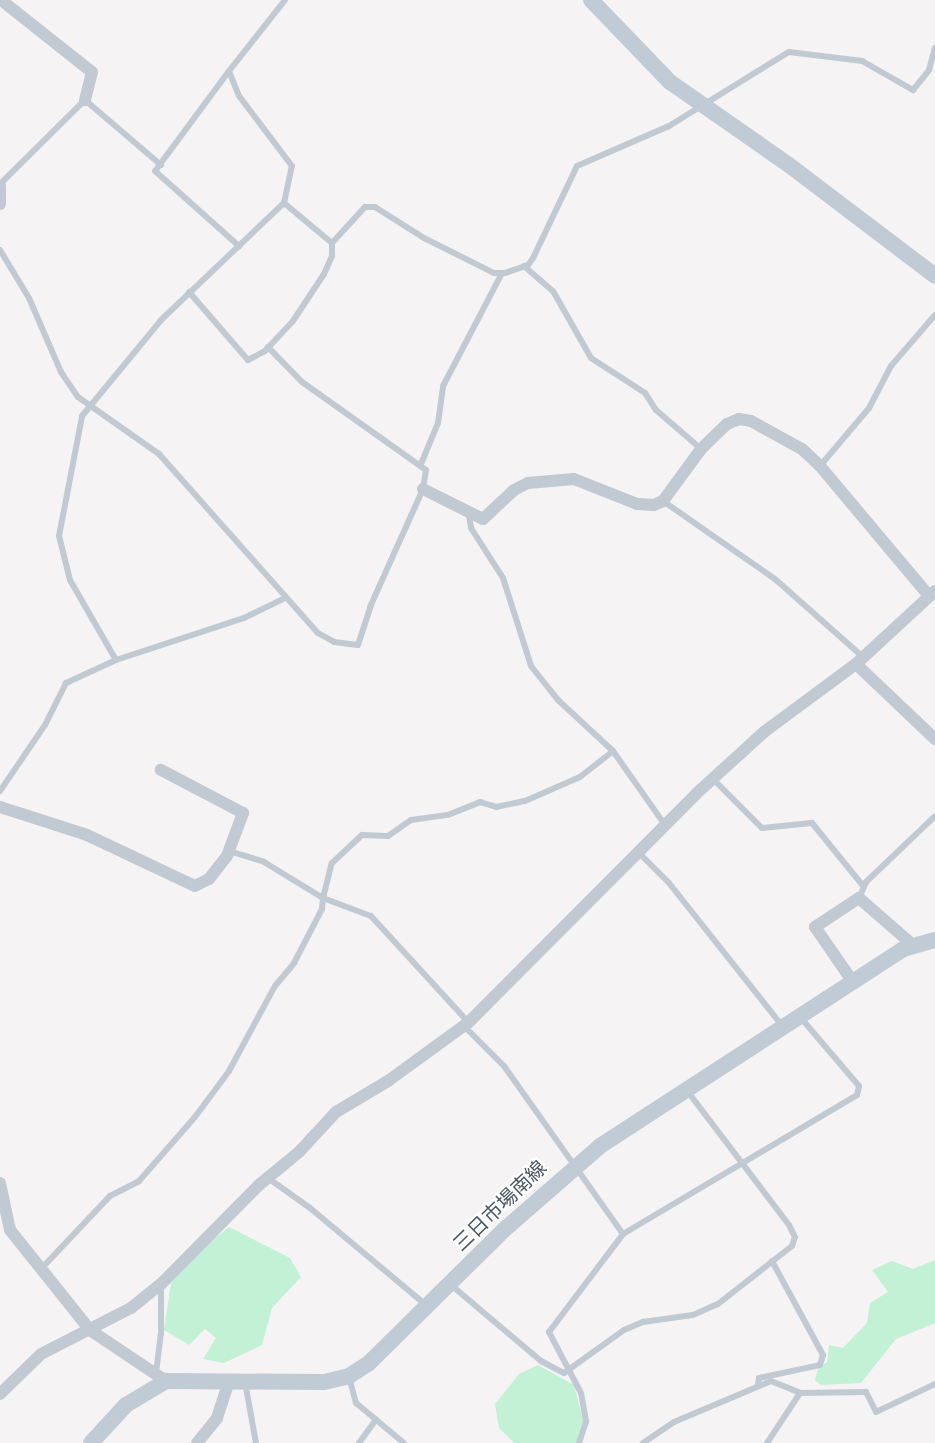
<!DOCTYPE html>
<html>
<head>
<meta charset="utf-8">
<style>
  body { margin:0 }
  #map { position:relative; width:935px; height:1443px; overflow:hidden; background:#f5f3f3; font-family:"Space Grotesk","Noto Sans JP",sans-serif }
  div>[style] { position:absolute }
  [style*='--x'] { left:calc(var(--x)*1px); top:calc(var(--y)*1px); width:calc(var(--w)*1px); rotate:calc(var(--a)*1deg) }
  .green>* { inset:0; background:#c3f1d5 }
  .lane>* { height:6px; margin:-3px; padding:0 3px; transform-origin:3px; border-radius:3px; background:#c1cad2 }
  .street>* { height:12px; margin:-6px; padding:0 6px; transform-origin:6px; border-radius:6px; background:#c1cad2 }
  .secondary>* { height:16px; margin:-8px; padding:0 8px; transform-origin:8px; border-radius:8px; background:#c1cbd6 }
  span { translate:-50% -50%; white-space:nowrap; text-align:center; line-height:1.15; -webkit-text-stroke:4.5px #fff; paint-order:stroke }
  .street-label { font-size:20px; color:#4a5661 }
</style>
</head>
<body>
<div id="map">
  <div class="green">
    <i style="clip-path:polygon(229px 1227px,290px 1258px,301px 1277px,272px 1308px,262px 1345px,224px 1363px,203px 1359px,216px 1338px,205px 1329px,189px 1345px,164px 1330px,171px 1283px,201px 1249px)"></i>
    <i style="clip-path:polygon(935px 1260px,935px 1323px,896px 1339px,861px 1383px,821px 1385px,815px 1380px,818px 1369px,827px 1362px,829px 1345px,843px 1348px,867px 1323px,870px 1303px,888px 1292px,872px 1270px,892px 1261px,913px 1269px)"></i>
    <i style="clip-path:polygon(538px 1365px,574px 1385px,583px 1420px,576px 1443px,514px 1443px,499px 1428px,495px 1404px,519px 1374px)"></i>
  </div>
  <div class="lane">
    <i style="--x:229;--y:71;--w:124;--a:126.5"></i>
    <i style="--x:155;--y:171;--w:113;--a:41.8"></i>
    <i style="--x:0;--y:184;--w:120;--a:-44.7"></i>
    <i style="--x:85;--y:100;--w:100;--a:40.5"></i>
    <i style="--x:284;--y:203;--w:62;--a:39.8"></i>
    <i style="--x:0;--y:250;--w:56;--a:58.9"></i>
    <i style="--x:29;--y:298;--w:81;--a:66.6"></i>
    <i style="--x:61;--y:372;--w:30;--a:56"></i>
    <i style="--x:78;--y:397;--w:99;--a:35.1"></i>
    <i style="--x:159;--y:454;--w:239;--a:48.4"></i>
    <i style="--x:318;--y:633;--w:18;--a:29"></i>
    <i style="--x:334;--y:642;--w:24;--a:7"></i>
    <i style="--x:358;--y:645;--w:40;--a:-72"></i>
    <i style="--x:370;--y:607;--w:129;--a:-65.8"></i>
    <i style="--x:423;--y:489;--w:19;--a:-81"></i>
    <i style="--x:426;--y:470;--w:152;--a:-144.6"></i>
    <i style="--x:302;--y:382;--w:49;--a:-134.2"></i>
    <i style="--x:524;--y:266;--w:38;--a:41"></i>
    <i style="--x:553;--y:291;--w:77;--a:60.4"></i>
    <i style="--x:591;--y:358;--w:64;--a:32.9"></i>
    <i style="--x:645;--y:393;--w:20;--a:57"></i>
    <i style="--x:656;--y:410;--w:60;--a:40.9"></i>
    <i style="--x:189;--y:292;--w:90;--a:49.1"></i>
    <i style="--x:248;--y:360;--w:19;--a:-28"></i>
    <i style="--x:265;--y:351;--w:41;--a:-47"></i>
    <i style="--x:293;--y:321;--w:56;--a:-56.6"></i>
    <i style="--x:324;--y:274;--w:20;--a:-66"></i>
    <i style="--x:332;--y:256;--w:13;--a:-90"></i>
    <i style="--x:332;--y:243;--w:49;--a:-47.5"></i>
    <i style="--x:365;--y:207;--w:10;--a:0"></i>
    <i style="--x:375;--y:207;--w:58;--a:32.3"></i>
    <i style="--x:424;--y:238;--w:78;--a:26.6"></i>
    <i style="--x:494;--y:273;--w:11;--a:0"></i>
    <i style="--x:505;--y:273;--w:24;--a:-19"></i>
    <i style="--x:528;--y:265;--w:9;--a:-54"></i>
    <i style="--x:533;--y:258;--w:102;--a:-64.4"></i>
    <i style="--x:577;--y:166;--w:100;--a:-23.5"></i>
    <i style="--x:669;--y:126;--w:141;--a:-31.7"></i>
    <i style="--x:789;--y:52;--w:74;--a:7"></i>
    <i style="--x:862;--y:61;--w:59;--a:29.6"></i>
    <i style="--x:913;--y:90;--w:26;--a:-51"></i>
    <i style="--x:929;--y:70;--w:23;--a:-75"></i>
    <i style="--x:421;--y:464;--w:44;--a:-67.5"></i>
    <i style="--x:438;--y:423;--w:37;--a:-82"></i>
    <i style="--x:443;--y:386;--w:127;--a:-62.4"></i>
    <i style="--x:820;--y:466;--w:76;--a:-49.8"></i>
    <i style="--x:869;--y:408;--w:47;--a:-62.4"></i>
    <i style="--x:891;--y:366;--w:67;--a:-49.2"></i>
    <i style="--x:663;--y:501;--w:136;--a:34.9"></i>
    <i style="--x:775;--y:579;--w:118;--a:41.6"></i>
    <i style="--x:469;--y:515;--w:13;--a:81"></i>
    <i style="--x:471;--y:528;--w:59;--a:57.4"></i>
    <i style="--x:503;--y:578;--w:92;--a:72.3"></i>
    <i style="--x:531;--y:666;--w:43;--a:51.5"></i>
    <i style="--x:558;--y:700;--w:75;--a:42.8"></i>
    <i style="--x:613;--y:751;--w:90;--a:54.9"></i>
    <i style="--x:116;--y:660;--w:135;--a:-18.2"></i>
    <i style="--x:244;--y:618;--w:46;--a:-26"></i>
    <i style="--x:713;--y:779;--w:69;--a:45"></i>
    <i style="--x:762;--y:828;--w:50;--a:-5.7"></i>
    <i style="--x:812;--y:823;--w:82;--a:50.9"></i>
    <i style="--x:0;--y:791;--w:80;--a:-55.7"></i>
    <i style="--x:45;--y:725;--w:47;--a:-63.4"></i>
    <i style="--x:66;--y:683;--w:55;--a:-24.7"></i>
    <i style="--x:116;--y:660;--w:92;--a:-119.9"></i>
    <i style="--x:70;--y:580;--w:45;--a:-104"></i>
    <i style="--x:59;--y:536;--w:122;--a:-79.1"></i>
    <i style="--x:82;--y:416;--w:124;--a:-50.5"></i>
    <i style="--x:161;--y:320;--w:170;--a:-43.6"></i>
    <i style="--x:284;--y:203;--w:38;--a:-78"></i>
    <i style="--x:292;--y:166;--w:88;--a:-127.1"></i>
    <i style="--x:239;--y:96;--w:27;--a:-112"></i>
    <i style="--x:229;--y:71;--w:90;--a:-51.7"></i>
    <i style="--x:229;--y:851;--w:37;--a:17"></i>
    <i style="--x:264;--y:862;--w:69;--a:31.4"></i>
    <i style="--x:323;--y:898;--w:36;--a:-76"></i>
    <i style="--x:332;--y:863;--w:41;--a:-43"></i>
    <i style="--x:362;--y:835;--w:26;--a:2"></i>
    <i style="--x:388;--y:836;--w:28;--a:-35"></i>
    <i style="--x:411;--y:820;--w:37;--a:-8"></i>
    <i style="--x:448;--y:815;--w:35;--a:-22"></i>
    <i style="--x:480;--y:802;--w:17;--a:17"></i>
    <i style="--x:496;--y:807;--w:30;--a:-12"></i>
    <i style="--x:525;--y:801;--w:60;--a:-23.6"></i>
    <i style="--x:580;--y:777;--w:42;--a:-38.2"></i>
    <i style="--x:639;--y:853;--w:42;--a:45"></i>
    <i style="--x:669;--y:883;--w:184;--a:51.6"></i>
    <i style="--x:859;--y:898;--w:17;--a:-66"></i>
    <i style="--x:866;--y:882;--w:95;--a:-43.7"></i>
    <i style="--x:464;--y:1026;--w:57;--a:45"></i>
    <i style="--x:504;--y:1066;--w:206;--a:54.7"></i>
    <i style="--x:623;--y:1234;--w:272;--a:-30.7"></i>
    <i style="--x:857;--y:1095;--w:9;--a:-77"></i>
    <i style="--x:859;--y:1086;--w:91;--a:-130.5"></i>
    <i style="--x:268;--y:1178;--w:52;--a:35.5"></i>
    <i style="--x:310;--y:1208;--w:151;--a:39.9"></i>
    <i style="--x:40;--y:1270;--w:102;--a:-46.6"></i>
    <i style="--x:110;--y:1196;--w:33;--a:-27"></i>
    <i style="--x:139;--y:1181;--w:85;--a:-48.8"></i>
    <i style="--x:195;--y:1117;--w:57;--a:-53.5"></i>
    <i style="--x:229;--y:1071;--w:97;--a:-61.6"></i>
    <i style="--x:275;--y:986;--w:30;--a:-50"></i>
    <i style="--x:294;--y:963;--w:61;--a:-62.6"></i>
    <i style="--x:322;--y:909;--w:11;--a:-85"></i>
    <i style="--x:323;--y:898;--w:51;--a:20.6"></i>
    <i style="--x:371;--y:916;--w:144;--a:47.5"></i>
    <i style="--x:451;--y:1285;--w:118;--a:40.2"></i>
    <i style="--x:541;--y:1361;--w:26;--a:28"></i>
    <i style="--x:564;--y:1373;--w:74;--a:-35.6"></i>
    <i style="--x:624;--y:1330;--w:21;--a:-23"></i>
    <i style="--x:643;--y:1322;--w:50;--a:-8"></i>
    <i style="--x:693;--y:1315;--w:27;--a:-24"></i>
    <i style="--x:718;--y:1304;--w:94;--a:-38.1"></i>
    <i style="--x:792;--y:1246;--w:9;--a:-72"></i>
    <i style="--x:795;--y:1237;--w:13;--a:-117"></i>
    <i style="--x:789;--y:1225;--w:167;--a:-127.2"></i>
    <i style="--x:156;--y:1373;--w:39;--a:-83"></i>
    <i style="--x:161;--y:1334;--w:49;--a:-90"></i>
    <i style="--x:349;--y:1377;--w:27;--a:75"></i>
    <i style="--x:356;--y:1403;--w:62;--a:39.8"></i>
    <i style="--x:245;--y:1382;--w:62;--a:79.8"></i>
    <i style="--x:758;--y:1384;--w:6;--a:-81"></i>
    <i style="--x:759;--y:1378;--w:62;--a:-12"></i>
    <i style="--x:820;--y:1365;--w:10;--a:-73"></i>
    <i style="--x:823;--y:1355;--w:107;--a:-118.5"></i>
    <i style="--x:800;--y:1393;--w:66;--a:-0.9"></i>
    <i style="--x:866;--y:1392;--w:22;--a:63"></i>
    <i style="--x:876;--y:1412;--w:65;--a:-25.4"></i>
    <i style="--x:359;--y:1443;--w:29;--a:-54"></i>
    <i style="--x:579;--y:1443;--w:23;--a:-72"></i>
    <i style="--x:586;--y:1421;--w:28;--a:-100"></i>
    <i style="--x:581;--y:1393;--w:69;--a:-117.7"></i>
    <i style="--x:549;--y:1332;--w:123;--a:-52.9"></i>
    <i style="--x:643;--y:1443;--w:37;--a:-34"></i>
    <i style="--x:674;--y:1422;--w:105;--a:-22.9"></i>
    <i style="--x:771;--y:1381;--w:31;--a:22"></i>
    <i style="--x:800;--y:1393;--w:60;--a:123.4"></i>
  </div>
  <div class="street">
    <i style="--x:1;--y:0;--w:116;--a:38.4"></i>
    <i style="--x:92;--y:72;--w:29;--a:104"></i>
    <i style="--x:0;--y:186;--w:18;--a:90"></i>
    <i style="--x:423;--y:489;--w:67;--a:26.6"></i>
    <i style="--x:483;--y:519;--w:42;--a:-43.1"></i>
    <i style="--x:514;--y:490;--w:16;--a:-27"></i>
    <i style="--x:528;--y:483;--w:46;--a:-5"></i>
    <i style="--x:574;--y:479;--w:68;--a:21.6"></i>
    <i style="--x:637;--y:504;--w:17;--a:3"></i>
    <i style="--x:654;--y:505;--w:10;--a:-24"></i>
    <i style="--x:663;--y:501;--w:64;--a:-53.8"></i>
    <i style="--x:701;--y:449;--w:36;--a:-44"></i>
    <i style="--x:727;--y:424;--w:13;--a:-23"></i>
    <i style="--x:739;--y:419;--w:12;--a:9"></i>
    <i style="--x:751;--y:421;--w:58;--a:28.8"></i>
    <i style="--x:802;--y:449;--w:25;--a:43"></i>
    <i style="--x:820;--y:466;--w:170;--a:50"></i>
    <i style="--x:856;--y:664;--w:109;--a:43.5"></i>
    <i style="--x:0;--y:807;--w:91;--a:17.8"></i>
    <i style="--x:87;--y:835;--w:119;--a:25.3"></i>
    <i style="--x:195;--y:886;--w:16;--a:-27"></i>
    <i style="--x:209;--y:879;--w:29;--a:-52"></i>
    <i style="--x:227;--y:856;--w:46;--a:-69.6"></i>
    <i style="--x:243;--y:813;--w:93;--a:-152.3"></i>
    <i style="--x:853;--y:982;--w:67;--a:-124.6"></i>
    <i style="--x:815;--y:927;--w:53;--a:-33.4"></i>
    <i style="--x:859;--y:898;--w:73;--a:41.1"></i>
    <i style="--x:0;--y:1183;--w:48;--a:78"></i>
    <i style="--x:10;--y:1230;--w:128;--a:51.3"></i>
    <i style="--x:90;--y:1330;--w:92;--a:33.9"></i>
    <i style="--x:0;--y:1394;--w:57;--a:-44.3"></i>
    <i style="--x:41;--y:1354;--w:101;--a:-27.1"></i>
    <i style="--x:131;--y:1308;--w:38;--a:-39"></i>
    <i style="--x:161;--y:1284;--w:139;--a:-45.3"></i>
    <i style="--x:259;--y:1185;--w:52;--a:-39.5"></i>
    <i style="--x:299;--y:1152;--w:54;--a:-47.2"></i>
    <i style="--x:336;--y:1112;--w:61;--a:-30.8"></i>
    <i style="--x:388;--y:1081;--w:100;--a:-36.1"></i>
    <i style="--x:469;--y:1022;--w:323;--a:-45.1"></i>
    <i style="--x:697;--y:793;--w:91;--a:-42.3"></i>
    <i style="--x:764;--y:732;--w:114;--a:-36.5"></i>
    <i style="--x:856;--y:664;--w:108;--a:-42.7"></i>
    <i style="--x:197;--y:1443;--w:32;--a:-51"></i>
    <i style="--x:217;--y:1418;--w:39;--a:-72"></i>
  </div>
  <div class="secondary">
    <i style="--x:591;--y:0;--w:114;--a:46.1"></i>
    <i style="--x:670;--y:82;--w:145;--a:34.9"></i>
    <i style="--x:789;--y:165;--w:183;--a:37.2"></i>
    <i style="--x:91;--y:1443;--w:52;--a:-47.4"></i>
    <i style="--x:126;--y:1405;--w:47;--a:-31"></i>
    <i style="--x:166;--y:1381;--w:158;--a:0.4"></i>
    <i style="--x:324;--y:1382;--w:26;--a:-13"></i>
    <i style="--x:349;--y:1376;--w:24;--a:-33"></i>
    <i style="--x:369;--y:1363;--w:191;--a:-44.6"></i>
    <i style="--x:505;--y:1229;--w:126;--a:-41.1"></i>
    <i style="--x:600;--y:1146;--w:361;--a:-33"></i>
    <i style="--x:903;--y:949;--w:33;--a:-16"></i>
  </div>
  <div class="street-label">
    <span style="left:500px;top:1206px;rotate:-44deg">三日市場南線</span>
  </div>
</div>
</body>
</html>
